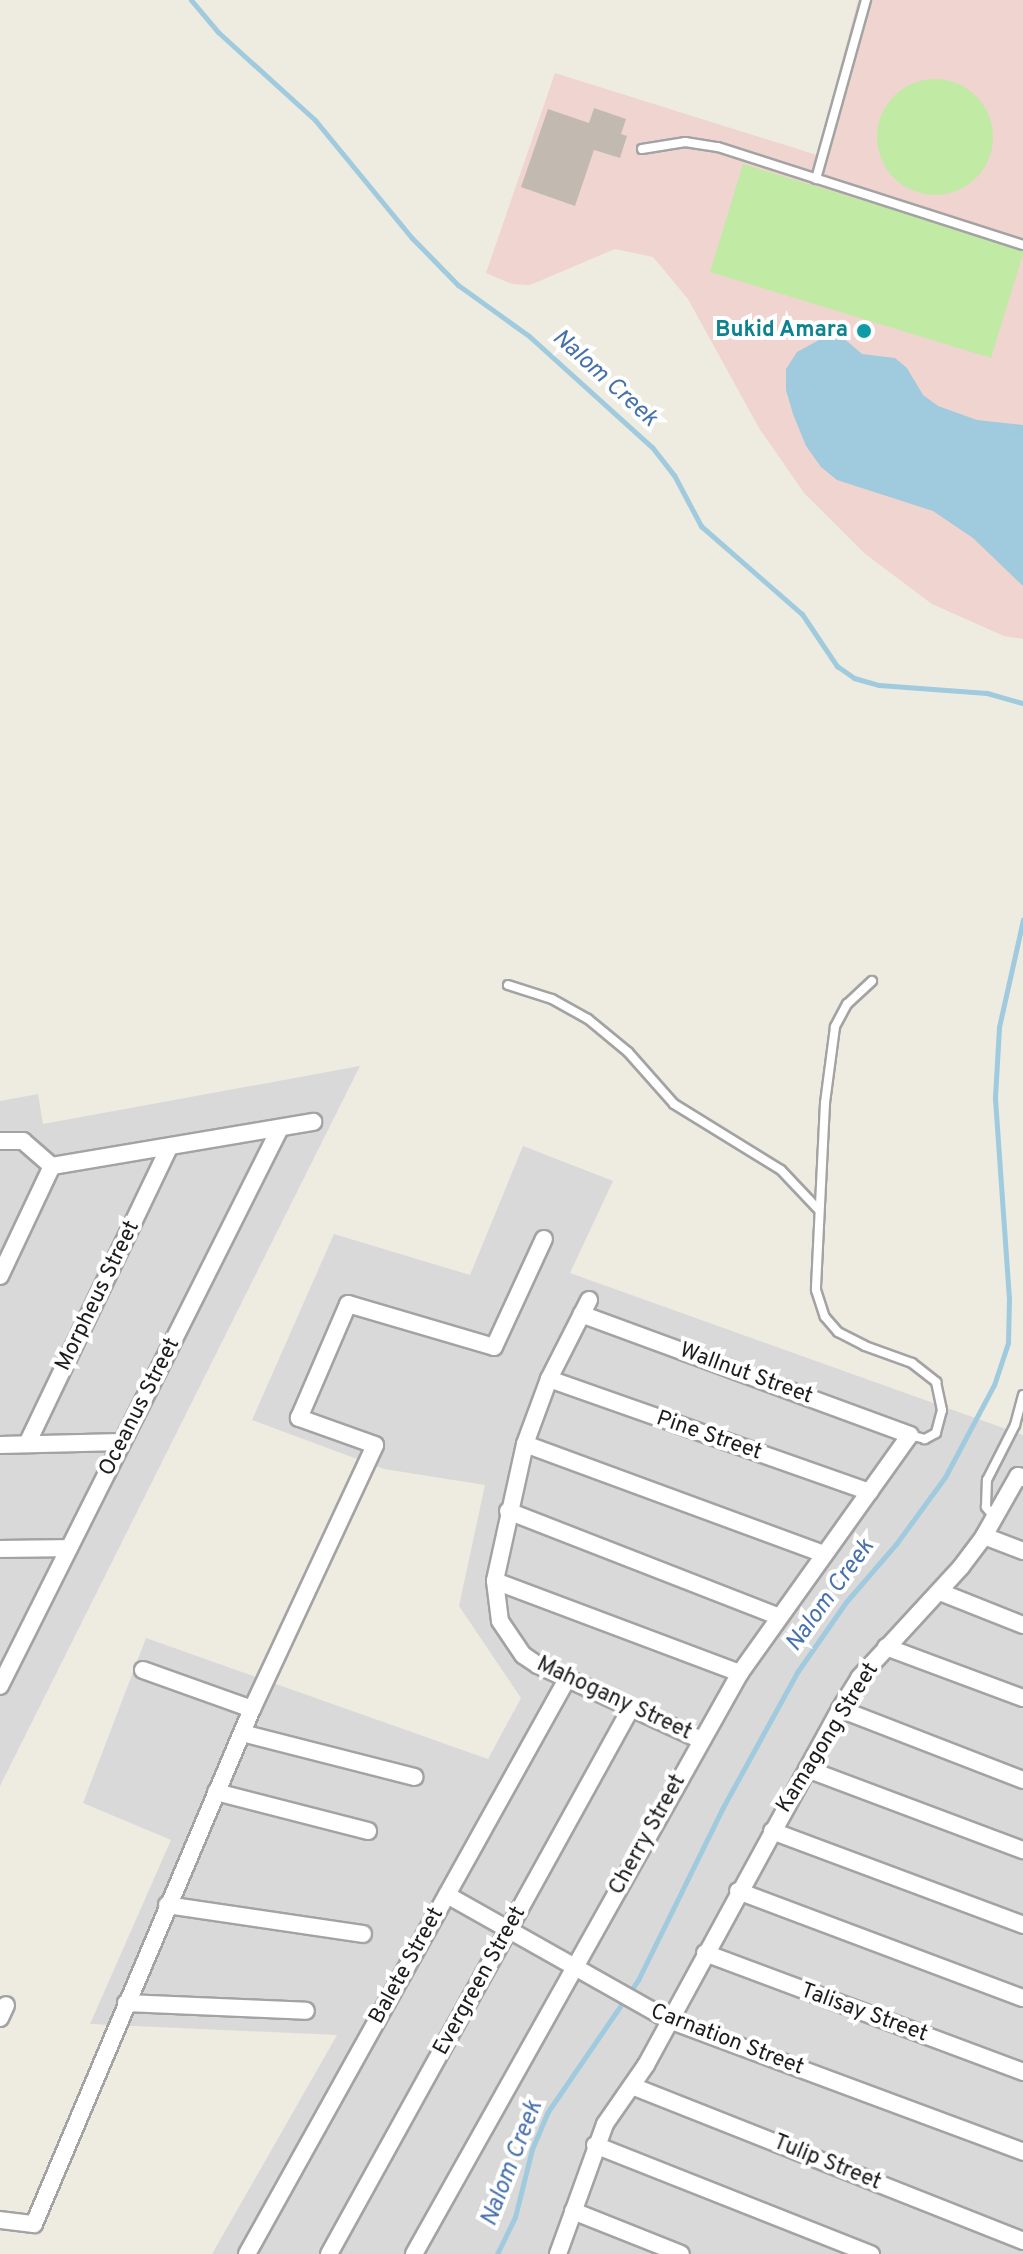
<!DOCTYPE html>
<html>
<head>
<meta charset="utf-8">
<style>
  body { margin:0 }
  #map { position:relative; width:1023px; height:2254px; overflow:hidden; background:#eeebe1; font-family:Overpass,sans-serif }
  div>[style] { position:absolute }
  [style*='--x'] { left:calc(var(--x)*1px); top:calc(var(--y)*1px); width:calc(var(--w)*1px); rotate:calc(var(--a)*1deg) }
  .residential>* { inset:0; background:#dad9d9 }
  .commercial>* { inset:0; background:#f0d4d0 }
  .grass>* { inset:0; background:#c1eaa5; transform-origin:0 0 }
  .round { border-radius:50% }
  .water>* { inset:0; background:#a0cadd }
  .stream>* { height:5px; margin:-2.5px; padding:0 2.5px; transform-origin:2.5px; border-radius:2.5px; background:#a0cadd }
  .building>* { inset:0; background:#c2bab1 }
  .roads { filter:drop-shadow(2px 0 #a3a3a3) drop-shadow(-2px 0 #a3a3a3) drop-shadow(0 2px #a3a3a3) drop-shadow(0 -2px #a3a3a3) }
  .lane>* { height:8px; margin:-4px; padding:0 4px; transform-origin:4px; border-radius:4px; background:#fff }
  .street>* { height:16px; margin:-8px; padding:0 8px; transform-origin:8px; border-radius:8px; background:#fff }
  .dots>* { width:22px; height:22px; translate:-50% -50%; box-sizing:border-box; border:4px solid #fff; border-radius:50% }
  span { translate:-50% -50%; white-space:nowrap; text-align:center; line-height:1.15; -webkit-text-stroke:8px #fff; paint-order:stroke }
  .culture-label { font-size:22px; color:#0d838f; font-weight:700 }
  .right { translate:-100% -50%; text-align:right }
  .street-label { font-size:22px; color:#1c1c1c }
  .water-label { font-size:24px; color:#4771ad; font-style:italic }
</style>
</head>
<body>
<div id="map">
  <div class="residential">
    <i style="clip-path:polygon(360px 1066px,0 1786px,0 1101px,38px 1094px,43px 1124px)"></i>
    <i style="clip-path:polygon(523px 1146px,613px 1181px,570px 1273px,1023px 1435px,1023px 2254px,212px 2254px,337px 2035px,90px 2024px,171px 1840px,83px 1803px,146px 1638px,488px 1759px,521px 1698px,459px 1606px,485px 1485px,384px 1469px,252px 1420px,334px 1234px,470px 1275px)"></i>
  </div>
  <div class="commercial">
    <i style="clip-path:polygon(858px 0,1023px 0,1023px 639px,1004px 636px,932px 604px,864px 553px,804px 493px,759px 428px,688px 299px,653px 257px,615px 249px,530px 285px,512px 284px,486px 273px,555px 73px,817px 155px)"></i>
  </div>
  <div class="grass">
    <i class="round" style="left:877px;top:79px;width:116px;height:116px"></i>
    <i style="left:743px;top:164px;width:294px;height:113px;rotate:17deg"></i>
  </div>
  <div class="water">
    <i style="clip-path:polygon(828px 335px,841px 336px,862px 354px,895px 358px,907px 368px,923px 395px,938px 406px,977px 420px,1023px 425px,1023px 586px,973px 538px,933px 511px,837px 480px,821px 467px,806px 446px,793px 414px,786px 390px,786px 369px,797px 352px)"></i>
  </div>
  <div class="stream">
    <i style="--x:191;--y:0;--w:42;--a:49.8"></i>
    <i style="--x:218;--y:32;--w:131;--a:42.2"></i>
    <i style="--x:315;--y:120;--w:153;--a:50.6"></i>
    <i style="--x:412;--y:238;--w:66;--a:45.6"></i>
    <i style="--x:458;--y:285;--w:87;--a:35.7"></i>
    <i style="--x:529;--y:336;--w:166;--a:42.1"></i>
    <i style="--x:652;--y:447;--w:36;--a:52"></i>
    <i style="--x:674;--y:475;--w:58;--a:62.1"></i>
    <i style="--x:701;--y:526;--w:134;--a:41.1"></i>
    <i style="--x:802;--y:614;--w:63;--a:56.1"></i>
    <i style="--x:837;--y:666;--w:21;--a:35"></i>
    <i style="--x:854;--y:678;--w:26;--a:16"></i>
    <i style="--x:879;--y:685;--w:108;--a:4.2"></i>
    <i style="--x:987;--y:693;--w:37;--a:16"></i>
    <i style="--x:497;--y:2254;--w:41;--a:-64.1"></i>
    <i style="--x:515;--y:2217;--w:70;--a:-76"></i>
    <i style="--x:532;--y:2149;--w:39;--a:-67"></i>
    <i style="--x:547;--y:2113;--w:161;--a:-55.6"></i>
    <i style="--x:638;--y:1980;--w:191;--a:-63.8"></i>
    <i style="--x:722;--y:1809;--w:158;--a:-61.2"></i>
    <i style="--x:798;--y:1671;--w:84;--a:-55.2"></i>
    <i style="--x:846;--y:1602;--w:77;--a:-49.2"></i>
    <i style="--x:896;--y:1544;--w:83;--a:-53.8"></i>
    <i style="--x:945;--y:1477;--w:104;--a:-62"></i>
    <i style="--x:994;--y:1385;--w:44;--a:-71.6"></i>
    <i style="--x:1008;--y:1343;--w:44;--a:-88.7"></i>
    <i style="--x:1009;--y:1299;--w:202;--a:-94"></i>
    <i style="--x:995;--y:1097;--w:70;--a:-86.7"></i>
    <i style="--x:999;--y:1027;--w:110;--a:-77.4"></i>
  </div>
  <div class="building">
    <i style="clip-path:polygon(594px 108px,626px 119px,621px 134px,627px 136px,620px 158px,594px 150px,575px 206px,521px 187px,548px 109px,589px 123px)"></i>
  </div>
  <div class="roads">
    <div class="lane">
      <i style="--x:642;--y:149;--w:44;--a:-9.2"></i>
      <i style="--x:685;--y:142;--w:33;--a:9"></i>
      <i style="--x:718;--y:147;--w:320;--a:17.8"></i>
      <i style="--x:816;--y:179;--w:186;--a:-74.4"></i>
      <i style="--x:872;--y:981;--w:34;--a:137"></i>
      <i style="--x:847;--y:1004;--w:26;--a:118"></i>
      <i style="--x:835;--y:1027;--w:77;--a:97.5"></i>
      <i style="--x:825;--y:1103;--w:187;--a:92.8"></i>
      <i style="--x:816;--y:1290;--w:28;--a:72"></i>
      <i style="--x:825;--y:1317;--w:20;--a:49"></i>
      <i style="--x:838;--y:1332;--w:30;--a:27"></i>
      <i style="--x:865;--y:1346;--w:50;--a:19.9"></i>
      <i style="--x:912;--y:1363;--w:31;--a:38"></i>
      <i style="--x:936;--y:1382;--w:29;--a:78"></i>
      <i style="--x:942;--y:1410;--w:24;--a:105"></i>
      <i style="--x:936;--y:1433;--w:13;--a:151"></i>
      <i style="--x:925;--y:1439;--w:16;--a:-165"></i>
      <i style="--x:508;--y:985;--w:46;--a:17.7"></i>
      <i style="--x:552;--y:999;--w:41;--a:29.1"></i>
      <i style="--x:588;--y:1019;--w:52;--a:39.5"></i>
      <i style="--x:628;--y:1052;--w:69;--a:48.5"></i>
      <i style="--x:674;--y:1104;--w:126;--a:31.7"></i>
      <i style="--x:781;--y:1170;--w:54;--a:46.5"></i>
      <i style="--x:994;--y:1517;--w:13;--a:-129"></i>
      <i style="--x:986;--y:1507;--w:27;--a:-88"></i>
      <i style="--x:987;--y:1480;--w:62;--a:-63"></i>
      <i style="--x:1015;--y:1425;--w:31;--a:-75"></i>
    </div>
    <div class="street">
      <i style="--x:0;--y:1141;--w:23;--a:0"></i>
      <i style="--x:23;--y:1141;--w:38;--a:41"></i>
      <i style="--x:52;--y:1166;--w:265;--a:-9.6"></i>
      <i style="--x:0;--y:1276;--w:122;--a:-64.7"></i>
      <i style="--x:589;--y:1300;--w:89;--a:116.9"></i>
      <i style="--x:549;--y:1379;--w:69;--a:110.3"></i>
      <i style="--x:525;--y:1444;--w:140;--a:102.4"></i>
      <i style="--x:495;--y:1581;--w:40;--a:82.9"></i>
      <i style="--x:500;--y:1621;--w:41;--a:55.9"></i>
      <i style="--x:523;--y:1655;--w:18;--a:34"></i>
      <i style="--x:538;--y:1665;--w:179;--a:24.7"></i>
      <i style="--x:549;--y:1379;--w:340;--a:19.4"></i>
      <i style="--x:27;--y:1444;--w:329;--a:-64.4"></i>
      <i style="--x:525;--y:1444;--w:319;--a:20.2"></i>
      <i style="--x:0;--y:1445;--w:122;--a:-1.4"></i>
      <i style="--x:508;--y:1511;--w:290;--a:21.3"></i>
      <i style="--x:984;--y:1536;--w:42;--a:21"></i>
      <i style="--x:0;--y:1549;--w:69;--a:-0.8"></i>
      <i style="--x:495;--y:1581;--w:262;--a:20.6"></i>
      <i style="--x:940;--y:1592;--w:89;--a:21.7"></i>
      <i style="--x:886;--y:1647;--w:146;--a:20.4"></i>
      <i style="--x:143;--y:1670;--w:116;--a:19.7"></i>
      <i style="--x:0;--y:1686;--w:624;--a:-63.35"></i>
      <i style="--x:840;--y:1709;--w:196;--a:21.2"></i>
      <i style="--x:242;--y:1733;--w:178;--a:14.3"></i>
      <i style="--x:807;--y:1769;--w:231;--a:20.6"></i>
      <i style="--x:216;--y:1792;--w:157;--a:14.4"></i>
      <i style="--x:772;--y:1831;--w:268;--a:20.5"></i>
      <i style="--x:738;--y:1891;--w:304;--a:20.6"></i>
      <i style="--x:447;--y:1895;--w:255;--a:29.4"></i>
      <i style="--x:669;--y:2020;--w:378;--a:20.4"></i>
      <i style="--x:167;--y:1905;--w:198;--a:8.4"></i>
      <i style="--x:705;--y:1953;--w:340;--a:20.5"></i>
      <i style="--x:126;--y:2003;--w:180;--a:2.5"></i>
      <i style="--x:0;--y:2018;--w:14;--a:-65"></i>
      <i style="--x:632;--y:2086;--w:421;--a:21.6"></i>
      <i style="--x:595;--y:2145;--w:297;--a:21.6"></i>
      <i style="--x:573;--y:2211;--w:116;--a:21.7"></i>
      <i style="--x:0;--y:2220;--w:34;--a:7"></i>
      <i style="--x:34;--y:2224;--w:559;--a:-67.06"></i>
      <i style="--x:252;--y:1709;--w:291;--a:-65"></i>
      <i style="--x:375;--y:1445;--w:81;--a:-160.4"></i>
      <i style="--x:299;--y:1418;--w:124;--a:-66.7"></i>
      <i style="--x:348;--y:1304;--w:152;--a:16.4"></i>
      <i style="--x:494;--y:1347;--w:119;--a:-65.2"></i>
      <i style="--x:247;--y:2254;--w:658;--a:-60.9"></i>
      <i style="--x:329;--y:2254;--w:624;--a:-61.05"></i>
      <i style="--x:414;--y:2254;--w:666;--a:-60.7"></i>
      <i style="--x:740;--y:1673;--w:292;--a:-54.5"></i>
      <i style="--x:910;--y:1435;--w:350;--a:-159.8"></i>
      <i style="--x:558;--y:2254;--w:138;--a:-70.1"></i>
      <i style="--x:605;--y:2124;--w:72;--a:-55.2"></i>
      <i style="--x:646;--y:2065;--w:405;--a:-61.4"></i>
      <i style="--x:840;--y:1709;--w:36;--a:-58"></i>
      <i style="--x:859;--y:1678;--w:151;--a:-47.4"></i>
      <i style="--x:961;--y:1567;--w:39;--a:-53"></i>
      <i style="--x:984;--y:1536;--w:69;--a:-60.5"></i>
      <i style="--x:1018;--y:1476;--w:5;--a:22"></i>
    </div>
  </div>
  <div class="dots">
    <i style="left:864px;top:331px;background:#0f9aa8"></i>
  </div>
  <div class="culture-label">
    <span class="right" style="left:848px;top:331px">Bukid Amara</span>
  </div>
  <div class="street-label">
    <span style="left:98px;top:1296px;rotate:-64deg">Morpheus Street</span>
    <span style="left:746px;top:1374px;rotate:20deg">Wallnut Street</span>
    <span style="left:140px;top:1407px;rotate:-63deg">Oceanus Street</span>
    <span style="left:709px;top:1436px;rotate:19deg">Pine Street</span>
    <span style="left:614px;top:1699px;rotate:25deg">Mahogany Street</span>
    <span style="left:828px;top:1738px;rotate:-58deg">Kamagong Street</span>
    <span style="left:648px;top:1835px;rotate:-61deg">Cherry Street</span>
    <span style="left:407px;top:1966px;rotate:-61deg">Balete Street</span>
    <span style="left:480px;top:1981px;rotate:-61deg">Evergreen Street</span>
    <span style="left:864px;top:2013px;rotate:20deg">Talisay Street</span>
    <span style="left:727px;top:2040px;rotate:21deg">Carnation Street</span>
    <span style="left:827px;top:2163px;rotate:22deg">Tulip Street</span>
  </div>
  <div class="water-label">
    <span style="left:604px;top:379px;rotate:42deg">Nalom Creek</span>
    <span style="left:831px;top:1596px;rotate:-54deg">Nalom Creek</span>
    <span style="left:513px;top:2164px;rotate:-69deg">Nalom Creek</span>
  </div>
</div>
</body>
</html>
